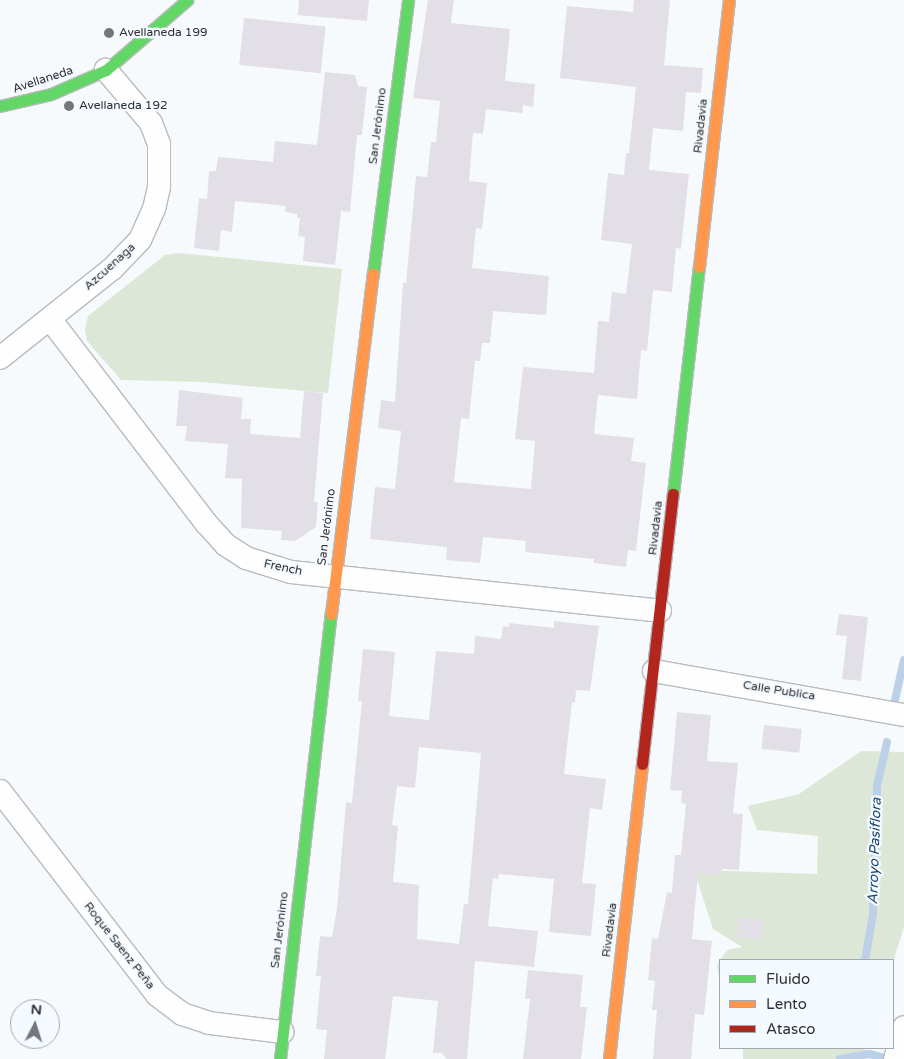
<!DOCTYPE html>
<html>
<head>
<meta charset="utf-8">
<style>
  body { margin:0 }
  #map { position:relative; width:904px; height:1059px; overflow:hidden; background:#f7fafc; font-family:"Varela Round",sans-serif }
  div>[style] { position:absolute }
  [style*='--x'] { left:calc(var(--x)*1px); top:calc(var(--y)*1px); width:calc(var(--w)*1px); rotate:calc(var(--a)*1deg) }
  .green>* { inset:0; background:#dde7d7; transform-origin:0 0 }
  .stream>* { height:8px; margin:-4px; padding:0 4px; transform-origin:4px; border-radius:4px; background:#bcd1e8 }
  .building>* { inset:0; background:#e2dfe7; transform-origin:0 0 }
  .roads { filter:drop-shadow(1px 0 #b9bbbd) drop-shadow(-1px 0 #b9bbbd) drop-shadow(0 1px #b9bbbd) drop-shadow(0 -1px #b9bbbd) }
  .street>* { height:22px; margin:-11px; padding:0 11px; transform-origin:11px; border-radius:11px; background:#fefeff }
  .fast>* { height:11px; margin:-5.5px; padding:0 5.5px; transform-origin:5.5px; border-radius:5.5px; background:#63d668 }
  .slow>* { height:11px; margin:-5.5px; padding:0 5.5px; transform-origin:5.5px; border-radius:5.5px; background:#ff974d }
  .jam>* { height:11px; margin:-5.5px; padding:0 5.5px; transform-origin:5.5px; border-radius:5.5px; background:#b3261e }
  .dots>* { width:14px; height:14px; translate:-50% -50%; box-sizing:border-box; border:2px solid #f4faff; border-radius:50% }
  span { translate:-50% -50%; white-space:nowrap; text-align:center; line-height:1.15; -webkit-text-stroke:5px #f4faff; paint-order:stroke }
  .poi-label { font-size:12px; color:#2e3032 }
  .left { translate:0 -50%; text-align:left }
  .street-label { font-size:12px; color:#2e3032 }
  .water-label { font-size:14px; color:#1b4770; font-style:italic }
  .legend { position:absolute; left:719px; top:959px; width:175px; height:90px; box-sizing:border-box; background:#f4faff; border:1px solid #a5a9ad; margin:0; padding:6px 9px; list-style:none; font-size:15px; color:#2e3032 }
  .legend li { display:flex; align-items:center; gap:10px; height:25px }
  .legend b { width:25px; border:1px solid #a5a9ad }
  .north { position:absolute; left:10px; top:999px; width:50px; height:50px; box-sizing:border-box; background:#f4faff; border:1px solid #a5a9ad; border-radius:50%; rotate:5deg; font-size:14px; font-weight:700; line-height:20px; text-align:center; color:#2e3032 }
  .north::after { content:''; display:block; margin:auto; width:18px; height:22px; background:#747779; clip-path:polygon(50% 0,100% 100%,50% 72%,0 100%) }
</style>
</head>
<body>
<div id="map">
  <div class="green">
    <i style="clip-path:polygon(178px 253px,342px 269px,328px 393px,202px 382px,121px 380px,87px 341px,85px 330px,88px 316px,165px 255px)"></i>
    <i style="clip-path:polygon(861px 751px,904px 752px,904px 927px,893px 962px,720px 960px,720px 982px,717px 965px,727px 950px,742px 947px,713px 929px,694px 870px,817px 874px,818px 836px,757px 830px,748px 806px,799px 794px)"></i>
    <i style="left:743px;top:1048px;width:122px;height:13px"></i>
  </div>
  <div class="stream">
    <i style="--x:895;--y:700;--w:41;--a:-77.3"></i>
    <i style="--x:865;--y:960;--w:47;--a:-80.1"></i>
    <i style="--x:873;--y:914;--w:128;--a:-88.2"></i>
    <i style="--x:877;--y:786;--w:45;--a:-77.2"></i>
    <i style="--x:840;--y:1059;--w:29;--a:-10"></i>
    <i style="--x:869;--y:1054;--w:21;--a:14"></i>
  </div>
  <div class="building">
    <i style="clip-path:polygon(299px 0,369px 0,367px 21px,298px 15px)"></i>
    <i style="clip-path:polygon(428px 0,454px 0,451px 23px,510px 29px,505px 81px,535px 84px,533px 107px,523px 105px,522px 113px,486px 109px,483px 134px,473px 133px,469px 181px,487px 183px,482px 229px,476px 228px,472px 268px,549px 276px,546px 315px,493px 311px,490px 343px,482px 343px,480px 361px,475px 361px,469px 419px,461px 418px,454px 482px,531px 489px,535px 441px,515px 439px,523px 367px,594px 373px,598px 321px,609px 322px,612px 292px,626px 294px,632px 244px,601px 240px,608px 173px,624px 175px,626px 153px,629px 153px,636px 87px,560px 78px,567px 6px,633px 12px,634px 0,670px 0,664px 65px,703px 68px,701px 93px,686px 92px,683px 131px,653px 128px,649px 170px,689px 174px,681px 249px,676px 248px,672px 292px,653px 290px,647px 351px,641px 350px,637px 399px,598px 395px,594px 434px,634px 438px,631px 461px,646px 463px,636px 551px,628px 550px,626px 567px,594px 563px,594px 559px,525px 552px,526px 541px,483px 537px,480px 563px,446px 560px,447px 547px,370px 539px,375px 487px,395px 489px,401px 431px,378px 428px,381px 400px,395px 402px,403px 283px,406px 283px,416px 176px,427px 177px,431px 142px,436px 142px,440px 101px,413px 98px)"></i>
    <i style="left:244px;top:18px;width:82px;height:47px;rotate:6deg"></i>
    <i style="clip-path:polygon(325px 72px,355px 75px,358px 86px,367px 87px,362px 135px,357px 135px,350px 212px,341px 211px,335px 265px,303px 261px,305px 237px,298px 236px,300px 218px,297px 218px,297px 214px,285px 212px,286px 206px,235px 201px,232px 232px,221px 230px,219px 251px,194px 248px,199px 198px,207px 199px,209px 171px,216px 171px,218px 157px,273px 162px,275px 141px,317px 145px)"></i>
    <i style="clip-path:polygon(179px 390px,243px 398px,241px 419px,251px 419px,250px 434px,300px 438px,304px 391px,323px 393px,314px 502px,318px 502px,316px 527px,295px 541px,281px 540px,282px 531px,241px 528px,242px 479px,225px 478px,228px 444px,185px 441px,187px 426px,176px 426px)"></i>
    <i style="clip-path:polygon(839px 614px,868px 617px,861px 681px,842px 679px,847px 636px,836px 635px)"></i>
    <i style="clip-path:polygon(evenodd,554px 621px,599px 626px,590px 691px,576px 690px,575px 703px,572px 702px,564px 774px,606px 779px,602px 810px,590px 808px,582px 883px,596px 884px,591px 936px,549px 932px,554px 879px,499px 874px,498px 879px,493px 878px,488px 926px,538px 931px,534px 967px,475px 961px,467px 1059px,447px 1059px,442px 1053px,433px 1053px,438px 1001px,393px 996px,385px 1059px,324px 1059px,327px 1030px,316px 1029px,321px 976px,316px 976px,320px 936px,332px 937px,337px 909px,346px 802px,352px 803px,362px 701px,358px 701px,363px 649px,395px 652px,389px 716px,429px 720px,436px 651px,474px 654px,475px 636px,501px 639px,503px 626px,509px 627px,509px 623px,554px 628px,554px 621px,419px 747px,481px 753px,468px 904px,464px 904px,459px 944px,417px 939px,419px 885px,393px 882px,398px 826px,392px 825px,397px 786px,415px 788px,419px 747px)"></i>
    <i style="clip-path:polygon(677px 712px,711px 715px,707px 761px,738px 763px,733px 813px,743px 814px,739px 870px,722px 869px,722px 875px,698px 873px,692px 939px,712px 941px,704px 1015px,695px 1014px,691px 1059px,653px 1059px,657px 1010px,652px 1010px,655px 981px,648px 980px,652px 938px,658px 939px,667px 892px,672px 893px,675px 855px,681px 855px,686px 804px,681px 803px,682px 791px,670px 790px)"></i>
    <i style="left:764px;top:725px;width:38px;height:24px;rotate:6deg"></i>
    <i style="left:739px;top:918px;width:24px;height:19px;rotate:5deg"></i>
    <i style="clip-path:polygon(528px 970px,583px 975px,580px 1007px,587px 1007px,581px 1059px,523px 1059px,530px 999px,525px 999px)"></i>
  </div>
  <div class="roads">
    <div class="street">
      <i style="--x:50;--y:319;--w:258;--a:52.6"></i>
      <i style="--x:207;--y:524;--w:28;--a:48"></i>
      <i style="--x:226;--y:545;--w:24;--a:33"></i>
      <i style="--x:246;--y:558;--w:47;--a:17.3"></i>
      <i style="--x:291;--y:572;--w:371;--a:6"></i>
      <i style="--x:0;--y:358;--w:143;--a:-38.5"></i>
      <i style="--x:112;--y:269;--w:40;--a:-46"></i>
      <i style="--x:140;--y:240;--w:34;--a:-66"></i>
      <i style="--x:154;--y:209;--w:23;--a:-77"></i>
      <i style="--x:159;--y:187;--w:43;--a:-90"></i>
      <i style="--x:159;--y:144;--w:22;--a:-111"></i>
      <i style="--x:151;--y:123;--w:70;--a:-130.3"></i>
      <i style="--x:654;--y:671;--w:254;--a:10"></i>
      <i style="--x:0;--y:791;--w:257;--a:52.4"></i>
      <i style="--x:157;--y:995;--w:31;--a:37"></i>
      <i style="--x:182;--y:1014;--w:28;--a:18"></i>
      <i style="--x:209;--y:1023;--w:74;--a:7"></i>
      <i style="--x:895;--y:1059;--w:33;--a:-74"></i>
    </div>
    <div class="fast">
      <i style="--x:0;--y:106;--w:52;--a:-13.2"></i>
      <i style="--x:51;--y:94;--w:60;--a:-23.6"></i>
      <i style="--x:106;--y:70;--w:107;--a:-40.8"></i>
      <i style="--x:373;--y:274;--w:276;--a:-82.7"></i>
      <i style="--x:673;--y:494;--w:228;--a:-83.5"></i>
      <i style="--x:280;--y:1059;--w:448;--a:-83.5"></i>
    </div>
    <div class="slow">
      <i style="--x:699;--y:267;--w:269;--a:-83.6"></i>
      <i style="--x:331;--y:614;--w:343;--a:-83"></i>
      <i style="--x:609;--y:1059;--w:297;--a:-83.6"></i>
    </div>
    <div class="jam">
      <i style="--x:642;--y:764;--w:272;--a:-83.5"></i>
    </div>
  </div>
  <div class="dots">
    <i style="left:109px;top:33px;background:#747779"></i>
    <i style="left:69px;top:106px;background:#747779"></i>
  </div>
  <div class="poi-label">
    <span class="left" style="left:119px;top:33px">Avellaneda 199</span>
    <span class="left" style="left:79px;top:106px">Avellaneda 192</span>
  </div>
  <div class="street-label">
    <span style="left:43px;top:80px;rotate:-18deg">Avellaneda</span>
    <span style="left:378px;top:126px;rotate:-83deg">San Jerónimo</span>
    <span style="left:701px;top:126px;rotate:-84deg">Rivadavia</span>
    <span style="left:110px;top:267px;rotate:-42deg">Azcuenaga</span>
    <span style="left:327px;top:527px;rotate:-83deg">San Jerónimo</span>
    <span style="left:656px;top:528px;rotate:-84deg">Rivadavia</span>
    <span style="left:283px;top:568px;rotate:12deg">French</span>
    <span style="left:779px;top:691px;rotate:9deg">Calle Publica</span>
    <span style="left:280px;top:930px;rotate:-83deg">San Jerónimo</span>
    <span style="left:610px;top:930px;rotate:-83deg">Rivadavia</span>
    <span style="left:119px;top:946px;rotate:52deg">Roque Saenz Peña</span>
  </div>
  <div class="water-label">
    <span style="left:875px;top:851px;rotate:-88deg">Arroyo Pasiflora</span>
  </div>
  <ul class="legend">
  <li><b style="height:6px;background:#63d668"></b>Fluido</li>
  <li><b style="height:6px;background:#ff974d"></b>Lento</li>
  <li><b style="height:6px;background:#b3261e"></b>Atasco</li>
  </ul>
  <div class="north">N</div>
</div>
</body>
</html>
